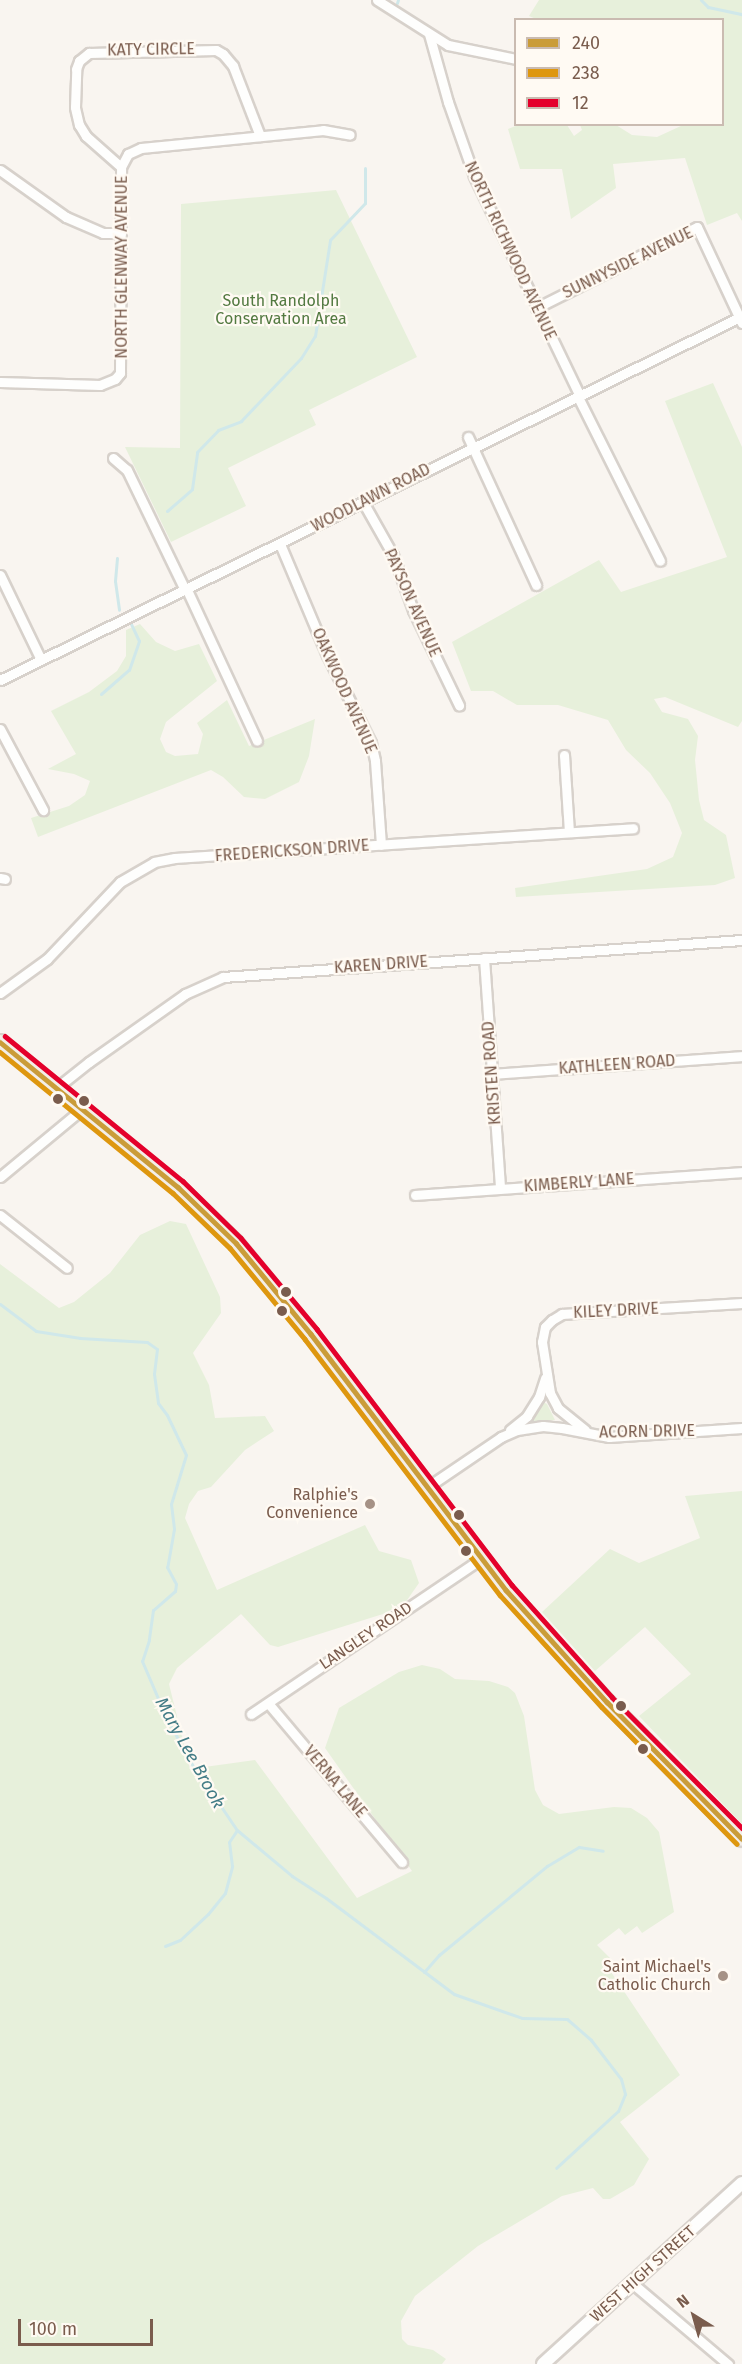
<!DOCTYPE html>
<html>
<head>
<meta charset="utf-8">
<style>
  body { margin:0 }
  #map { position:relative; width:742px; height:2364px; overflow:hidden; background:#f9f5f0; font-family:"Fira Sans",sans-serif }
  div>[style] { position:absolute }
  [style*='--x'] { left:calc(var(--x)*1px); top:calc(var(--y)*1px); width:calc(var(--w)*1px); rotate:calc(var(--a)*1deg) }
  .green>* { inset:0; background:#e7f0db }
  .stream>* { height:3px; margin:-1.5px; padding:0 1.5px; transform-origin:1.5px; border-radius:1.5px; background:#d0e8ea }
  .roads { filter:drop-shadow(2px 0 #d7d1cb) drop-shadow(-2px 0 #d7d1cb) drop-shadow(0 2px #d7d1cb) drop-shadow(0 -2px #d7d1cb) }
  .minor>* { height:9px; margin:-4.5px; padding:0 4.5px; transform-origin:4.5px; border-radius:4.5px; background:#fefefd }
  .secondary>* { height:12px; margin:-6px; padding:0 6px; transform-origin:6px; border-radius:6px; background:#fefefd }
  .primary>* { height:14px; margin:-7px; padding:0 7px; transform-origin:7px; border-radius:7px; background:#f3eee8 }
  .bus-1>* { height:4.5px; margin:-2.25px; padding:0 2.25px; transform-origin:2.25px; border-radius:2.25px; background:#ca9c39 }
  .bus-2>* { height:4.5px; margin:-2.25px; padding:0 2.25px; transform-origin:2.25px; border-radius:2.25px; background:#de970f }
  .bus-3>* { height:4.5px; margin:-2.25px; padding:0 2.25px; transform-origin:2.25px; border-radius:2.25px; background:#e4002b }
  .dots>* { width:16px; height:16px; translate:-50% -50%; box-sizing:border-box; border:3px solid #fffaf3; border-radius:50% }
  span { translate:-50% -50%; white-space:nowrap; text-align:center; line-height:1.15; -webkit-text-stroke:4.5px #fffaf3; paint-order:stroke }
  .street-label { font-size:16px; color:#7a5c4d }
  .park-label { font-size:16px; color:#537a41 }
  .poi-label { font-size:16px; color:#7a5c4d }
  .right { translate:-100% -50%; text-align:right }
  .water-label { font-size:18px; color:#437c86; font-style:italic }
  .legend { position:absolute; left:514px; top:18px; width:210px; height:108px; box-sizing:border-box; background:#fffaf3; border:2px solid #cabbb1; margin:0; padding:8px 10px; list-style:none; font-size:18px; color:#7a5c4d }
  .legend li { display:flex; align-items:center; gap:12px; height:30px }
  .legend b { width:30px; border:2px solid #cabbb1 }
  .north { position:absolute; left:664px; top:2286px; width:60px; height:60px; -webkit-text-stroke:4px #fffaf3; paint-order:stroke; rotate:323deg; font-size:16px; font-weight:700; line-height:24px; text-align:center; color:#7a5c4d }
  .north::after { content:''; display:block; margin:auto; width:21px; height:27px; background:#7a5c4d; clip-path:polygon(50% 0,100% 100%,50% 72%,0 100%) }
  .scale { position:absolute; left:18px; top:2319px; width:135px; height:27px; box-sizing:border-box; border:3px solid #7a5c4d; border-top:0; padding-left:8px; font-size:18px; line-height:21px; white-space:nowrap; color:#7a5c4d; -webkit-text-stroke:4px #fffaf3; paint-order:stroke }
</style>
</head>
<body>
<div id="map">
  <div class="green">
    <i style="clip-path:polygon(539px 0,742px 0,742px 221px,737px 213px,707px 225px,685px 158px,613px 164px,616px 188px,571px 219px,562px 169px,520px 169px,508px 129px,518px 125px,567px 125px,574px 136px,582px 130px,580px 125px,616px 125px,632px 135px,657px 137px,683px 125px,722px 124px,722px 20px,536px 19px,529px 16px)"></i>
    <i style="clip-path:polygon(336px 190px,417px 357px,309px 410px,316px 425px,228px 468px,246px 506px,171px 542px,125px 447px,180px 448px,181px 204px)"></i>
    <i style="clip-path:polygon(713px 383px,742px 447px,742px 721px,738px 727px,665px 697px,654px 699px,662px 712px,688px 719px,698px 736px,695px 760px,699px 800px,704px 820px,726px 835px,735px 878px,715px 885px,516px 897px,515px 888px,647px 869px,673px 857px,682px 833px,670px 803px,650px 773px,626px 750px,608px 720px,558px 705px,517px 705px,493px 691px,471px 691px,452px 642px,599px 560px,621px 592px,727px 557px,665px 401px)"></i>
    <i style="clip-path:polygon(140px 624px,156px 642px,175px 651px,199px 644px,217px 681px,166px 722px,160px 739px,166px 752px,175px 756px,198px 754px,203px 734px,197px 723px,227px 700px,249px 746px,315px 719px,309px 756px,299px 782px,265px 799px,244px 797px,223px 777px,211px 770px,38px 837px,31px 818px,69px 806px,85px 795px,90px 781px,74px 774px,48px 769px,76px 754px,51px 711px,89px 692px,117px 671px,126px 656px,126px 630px)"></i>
    <i style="clip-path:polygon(170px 1221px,186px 1224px,220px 1297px,221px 1313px,193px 1353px,209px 1385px,215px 1418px,265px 1416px,274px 1431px,245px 1450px,211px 1487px,198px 1491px,189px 1504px,185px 1518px,217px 1590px,365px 1525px,379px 1551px,411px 1560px,419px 1583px,405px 1603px,383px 1614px,278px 1647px,270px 1645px,241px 1614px,177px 1668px,169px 1684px,190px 1769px,255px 1760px,357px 1898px,412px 1871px,325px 1748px,339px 1708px,399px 1672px,422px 1665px,440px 1669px,455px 1679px,489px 1681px,508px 1687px,515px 1693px,524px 1716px,535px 1790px,543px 1805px,559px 1814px,614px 1807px,631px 1808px,647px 1818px,659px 1832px,674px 1912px,642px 1933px,637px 1926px,625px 1935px,619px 1928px,597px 1945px,610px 1958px,605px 1963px,680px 2075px,620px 2122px,649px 2159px,634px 2185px,610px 2199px,603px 2199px,593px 2188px,562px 2196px,478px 2246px,415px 2296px,401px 2321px,402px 2339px,408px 2345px,433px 2350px,446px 2359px,442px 2364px,0 2364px,0 1264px,59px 1308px,74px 1302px,110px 1273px,140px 1235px)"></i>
    <i style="clip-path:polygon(543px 1402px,547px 1404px,555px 1420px,530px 1422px,529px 1418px)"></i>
    <i style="clip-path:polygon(742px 1491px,742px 1824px,639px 1716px,691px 1674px,645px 1627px,595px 1671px,542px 1612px,610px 1549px,639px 1563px,700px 1538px,685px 1496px)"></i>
  </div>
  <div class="stream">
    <i style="--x:701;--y:0;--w:10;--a:45"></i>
    <i style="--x:708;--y:7;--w:35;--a:12"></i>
    <i style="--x:397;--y:3;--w:3;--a:-72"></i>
    <i style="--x:167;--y:511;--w:33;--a:-41"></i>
    <i style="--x:192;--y:489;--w:37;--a:-82"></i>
    <i style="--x:197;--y:452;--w:30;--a:-46"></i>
    <i style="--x:218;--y:430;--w:25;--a:-21"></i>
    <i style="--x:241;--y:421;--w:87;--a:-46.4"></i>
    <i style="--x:301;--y:358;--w:26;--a:-58"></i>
    <i style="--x:315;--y:336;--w:97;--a:-81.1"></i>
    <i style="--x:330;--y:240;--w:51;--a:-46.6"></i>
    <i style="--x:365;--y:203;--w:35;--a:-90"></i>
    <i style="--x:117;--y:558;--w:23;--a:95"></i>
    <i style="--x:115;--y:581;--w:29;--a:82"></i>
    <i style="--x:101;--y:694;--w:37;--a:-41"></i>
    <i style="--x:129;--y:670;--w:31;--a:-71"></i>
    <i style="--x:139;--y:641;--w:19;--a:-115"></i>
    <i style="--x:0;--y:1304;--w:45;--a:36.9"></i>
    <i style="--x:36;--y:1331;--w:45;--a:9"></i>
    <i style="--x:80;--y:1338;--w:67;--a:3.4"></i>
    <i style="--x:147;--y:1342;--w:12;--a:35"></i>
    <i style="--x:157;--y:1349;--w:25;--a:97"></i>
    <i style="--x:154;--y:1374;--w:29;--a:82"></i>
    <i style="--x:158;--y:1403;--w:15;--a:53"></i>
    <i style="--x:167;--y:1415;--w:44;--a:64.6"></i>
    <i style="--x:186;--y:1455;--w:51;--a:107"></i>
    <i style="--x:171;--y:1504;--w:25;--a:83"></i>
    <i style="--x:174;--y:1529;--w:39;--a:100"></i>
    <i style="--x:167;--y:1567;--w:19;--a:62"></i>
    <i style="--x:176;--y:1584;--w:7;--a:98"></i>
    <i style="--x:175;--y:1591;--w:29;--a:139"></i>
    <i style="--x:153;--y:1610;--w:30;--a:98"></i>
    <i style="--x:149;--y:1640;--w:22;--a:108"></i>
    <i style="--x:142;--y:1661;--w:61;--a:66.8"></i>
    <i style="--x:166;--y:1717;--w:91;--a:61.2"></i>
    <i style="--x:210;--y:1797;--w:13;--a:39"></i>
    <i style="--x:220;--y:1805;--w:30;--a:56"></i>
    <i style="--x:237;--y:1830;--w:72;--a:39.9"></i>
    <i style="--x:292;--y:1876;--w:40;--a:32.9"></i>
    <i style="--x:326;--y:1898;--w:160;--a:36.9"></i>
    <i style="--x:454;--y:1994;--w:72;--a:19.4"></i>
    <i style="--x:522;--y:2018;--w:45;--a:1.3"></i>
    <i style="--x:567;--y:2019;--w:32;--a:41"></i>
    <i style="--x:591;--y:2040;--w:49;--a:52.4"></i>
    <i style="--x:621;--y:2079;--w:16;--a:75"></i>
    <i style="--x:625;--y:2094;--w:18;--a:112"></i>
    <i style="--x:618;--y:2111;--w:84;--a:137.4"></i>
    <i style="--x:165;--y:1946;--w:16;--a:-22"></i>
    <i style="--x:180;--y:1940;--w:38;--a:-43"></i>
    <i style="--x:208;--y:1914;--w:27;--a:-51"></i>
    <i style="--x:225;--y:1893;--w:28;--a:-75"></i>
    <i style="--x:232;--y:1866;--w:24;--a:-97"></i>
    <i style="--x:229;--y:1842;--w:14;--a:-56"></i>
    <i style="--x:424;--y:1972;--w:23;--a:-49"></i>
    <i style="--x:439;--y:1955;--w:140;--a:-39.5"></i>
    <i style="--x:547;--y:1866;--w:37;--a:-31"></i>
    <i style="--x:579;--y:1847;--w:24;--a:9"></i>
  </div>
  <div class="roads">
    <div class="minor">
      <i style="--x:377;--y:0;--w:84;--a:32.4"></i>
      <i style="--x:448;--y:45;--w:69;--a:11.6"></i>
      <i style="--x:429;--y:34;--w:71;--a:74.4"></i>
      <i style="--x:448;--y:102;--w:78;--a:70.6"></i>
      <i style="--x:474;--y:176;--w:244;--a:64.3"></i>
      <i style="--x:121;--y:167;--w:47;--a:-138.5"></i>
      <i style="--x:86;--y:136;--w:13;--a:-122"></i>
      <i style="--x:79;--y:125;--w:18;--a:-103"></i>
      <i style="--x:75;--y:107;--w:38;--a:-88"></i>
      <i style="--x:76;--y:69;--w:9;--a:-69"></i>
      <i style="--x:79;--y:61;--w:13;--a:-39"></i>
      <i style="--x:89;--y:53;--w:127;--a:-1.4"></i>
      <i style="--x:216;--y:50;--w:8;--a:30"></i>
      <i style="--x:223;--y:54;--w:16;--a:50"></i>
      <i style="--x:233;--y:66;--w:75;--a:68.9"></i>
      <i style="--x:0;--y:170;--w:81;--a:35.5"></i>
      <i style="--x:66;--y:217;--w:40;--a:23.4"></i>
      <i style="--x:103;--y:233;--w:18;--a:0"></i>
      <i style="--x:536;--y:308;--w:180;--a:-26.7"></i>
      <i style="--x:697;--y:227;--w:106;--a:64.9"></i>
      <i style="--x:0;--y:382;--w:100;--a:1.7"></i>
      <i style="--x:100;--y:385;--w:16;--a:-22"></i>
      <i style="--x:115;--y:379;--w:8;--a:-50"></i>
      <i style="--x:120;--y:373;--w:206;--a:-89.7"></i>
      <i style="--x:121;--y:167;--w:15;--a:-62"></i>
      <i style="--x:128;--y:154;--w:14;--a:-25"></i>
      <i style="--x:141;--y:148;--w:183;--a:-5.6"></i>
      <i style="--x:323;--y:130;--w:27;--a:10"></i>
      <i style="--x:578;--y:397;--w:183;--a:63.4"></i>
      <i style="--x:468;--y:437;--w:163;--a:65.3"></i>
      <i style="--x:113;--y:458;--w:18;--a:41"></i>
      <i style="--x:127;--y:470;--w:133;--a:64.2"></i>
      <i style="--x:363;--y:502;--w:61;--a:60.5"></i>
      <i style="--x:393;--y:555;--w:59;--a:70"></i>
      <i style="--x:413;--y:610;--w:106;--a:64.2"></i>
      <i style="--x:280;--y:544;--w:121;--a:67.1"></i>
      <i style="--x:327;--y:655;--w:98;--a:63.4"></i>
      <i style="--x:371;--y:743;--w:18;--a:77"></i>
      <i style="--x:375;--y:761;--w:84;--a:85.9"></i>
      <i style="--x:0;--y:575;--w:94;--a:64.2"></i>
      <i style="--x:187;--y:590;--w:166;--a:65.1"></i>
      <i style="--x:0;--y:680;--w:826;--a:-26.13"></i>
      <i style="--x:0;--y:729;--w:92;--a:62"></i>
      <i style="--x:564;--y:755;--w:77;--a:86.3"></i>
      <i style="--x:0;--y:878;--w:5;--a:11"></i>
      <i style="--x:484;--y:958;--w:230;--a:86"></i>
      <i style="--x:0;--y:993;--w:58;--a:-35.9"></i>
      <i style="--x:47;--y:959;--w:106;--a:-46.5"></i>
      <i style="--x:120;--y:882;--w:39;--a:-30"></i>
      <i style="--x:154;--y:862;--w:21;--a:-11"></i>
      <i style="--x:175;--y:858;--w:459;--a:-3.7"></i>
      <i style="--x:492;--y:1074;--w:251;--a:-4.1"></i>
      <i style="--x:55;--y:1089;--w:43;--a:-38.5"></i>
      <i style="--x:89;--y:1062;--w:118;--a:-35.3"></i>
      <i style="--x:185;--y:994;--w:42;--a:-24.1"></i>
      <i style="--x:223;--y:977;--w:520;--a:-4.08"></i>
      <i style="--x:0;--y:1177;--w:105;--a:-39.6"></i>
      <i style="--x:415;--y:1195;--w:328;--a:-4"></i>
      <i style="--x:0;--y:1215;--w:85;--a:38.3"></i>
      <i style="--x:510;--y:1430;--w:22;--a:-39"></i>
      <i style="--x:527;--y:1416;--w:22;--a:-58"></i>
      <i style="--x:539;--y:1397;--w:20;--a:-72"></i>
      <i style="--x:585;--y:1430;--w:35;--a:-141"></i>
      <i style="--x:558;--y:1408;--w:17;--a:-118"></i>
      <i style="--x:550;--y:1393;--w:52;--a:-98.9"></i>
      <i style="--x:542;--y:1342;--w:15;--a:-79"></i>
      <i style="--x:545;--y:1327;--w:10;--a:-45"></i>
      <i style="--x:552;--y:1320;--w:12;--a:-31"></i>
      <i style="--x:562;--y:1314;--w:180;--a:-3.5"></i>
      <i style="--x:426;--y:1488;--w:91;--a:-34.2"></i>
      <i style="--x:501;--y:1437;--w:17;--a:-24"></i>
      <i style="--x:517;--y:1430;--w:26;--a:-9"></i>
      <i style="--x:543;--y:1426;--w:19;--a:6"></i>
      <i style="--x:562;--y:1428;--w:48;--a:10.8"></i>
      <i style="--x:609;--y:1437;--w:133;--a:-3.9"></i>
      <i style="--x:268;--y:1703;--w:208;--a:49.9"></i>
      <i style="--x:251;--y:1714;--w:277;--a:-34"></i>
      <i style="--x:632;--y:2283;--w:126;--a:40.2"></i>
    </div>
    <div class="secondary">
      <i style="--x:543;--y:2364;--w:269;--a:-42.3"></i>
    </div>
    <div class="primary">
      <i style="--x:0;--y:1042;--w:230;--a:39.2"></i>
      <i style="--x:178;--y:1187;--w:81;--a:44"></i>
      <i style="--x:236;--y:1243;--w:118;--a:50.5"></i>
      <i style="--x:311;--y:1334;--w:322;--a:52.7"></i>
      <i style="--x:506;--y:1590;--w:151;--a:48"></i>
      <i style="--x:607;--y:1702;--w:192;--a:45.4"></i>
    </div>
  </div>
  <div class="bus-1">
    <i style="--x:0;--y:1042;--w:230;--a:39.2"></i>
    <i style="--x:178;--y:1187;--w:81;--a:44"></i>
    <i style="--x:236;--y:1243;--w:118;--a:50.5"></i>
    <i style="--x:311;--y:1334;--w:322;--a:52.7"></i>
    <i style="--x:506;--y:1590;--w:151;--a:48"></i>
    <i style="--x:607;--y:1702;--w:192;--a:45.4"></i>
  </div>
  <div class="bus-2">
    <i style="--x:0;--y:1052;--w:223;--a:39.2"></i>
    <i style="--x:173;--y:1193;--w:79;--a:44"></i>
    <i style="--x:230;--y:1248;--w:118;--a:50.5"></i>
    <i style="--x:305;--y:1339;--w:322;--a:52.7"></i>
    <i style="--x:500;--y:1595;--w:151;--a:47.7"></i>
    <i style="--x:602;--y:1707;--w:192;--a:45.4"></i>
  </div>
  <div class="bus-3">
    <i style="--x:5;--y:1036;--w:230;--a:39.2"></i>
    <i style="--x:183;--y:1181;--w:81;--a:44.5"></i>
    <i style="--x:241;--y:1238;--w:119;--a:50.1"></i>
    <i style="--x:317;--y:1329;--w:322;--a:52.7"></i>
    <i style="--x:512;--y:1585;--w:150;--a:48.2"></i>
    <i style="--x:612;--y:1697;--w:185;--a:45.2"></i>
  </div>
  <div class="dots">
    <i style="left:58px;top:1099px;background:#7a5c4d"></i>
    <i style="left:84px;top:1101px;background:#7a5c4d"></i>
    <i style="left:286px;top:1292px;background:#7a5c4d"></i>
    <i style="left:282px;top:1311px;background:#7a5c4d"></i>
    <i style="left:370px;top:1504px;background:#a69286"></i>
    <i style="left:459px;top:1515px;background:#7a5c4d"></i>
    <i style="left:466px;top:1551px;background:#7a5c4d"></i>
    <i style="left:621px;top:1706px;background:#7a5c4d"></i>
    <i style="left:643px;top:1749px;background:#7a5c4d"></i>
    <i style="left:723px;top:1976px;background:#a69286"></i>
  </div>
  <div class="street-label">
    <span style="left:151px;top:50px;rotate:-1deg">KATY CIRCLE</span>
    <span style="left:510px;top:251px;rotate:65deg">NORTH RICHWOOD AVENUE</span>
    <span style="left:628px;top:263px;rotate:-26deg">SUNNYSIDE AVENUE</span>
    <span style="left:122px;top:267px;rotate:-90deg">NORTH GLENWAY AVENUE</span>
    <span style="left:371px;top:498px;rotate:-27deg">WOODLAWN ROAD</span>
    <span style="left:412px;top:603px;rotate:66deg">PAYSON AVENUE</span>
    <span style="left:344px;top:691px;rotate:66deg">OAKWOOD AVENUE</span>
    <span style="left:292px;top:851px;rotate:-4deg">FREDERICKSON DRIVE</span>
    <span style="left:381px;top:965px;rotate:-4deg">KAREN DRIVE</span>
    <span style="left:617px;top:1065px;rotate:-4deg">KATHLEEN ROAD</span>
    <span style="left:492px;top:1073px;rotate:-94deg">KRISTEN ROAD</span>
    <span style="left:579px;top:1183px;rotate:-4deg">KIMBERLY LANE</span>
    <span style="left:616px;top:1311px;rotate:-3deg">KILEY DRIVE</span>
    <span style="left:647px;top:1432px;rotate:-1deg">ACORN DRIVE</span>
    <span style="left:366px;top:1636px;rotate:-34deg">LANGLEY ROAD</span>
    <span style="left:335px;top:1782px;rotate:50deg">VERNA LANE</span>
    <span style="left:643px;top:2274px;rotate:-42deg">WEST HIGH STREET</span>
  </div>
  <div class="park-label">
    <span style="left:281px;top:310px">South Randolph<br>Conservation Area</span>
  </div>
  <div class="poi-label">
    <span class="right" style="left:358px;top:1504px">Ralphie's<br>Convenience</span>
    <span class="right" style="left:711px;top:1976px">Saint Michael's<br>Catholic Church</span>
  </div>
  <div class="water-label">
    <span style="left:190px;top:1753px;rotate:61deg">Mary Lee Brook</span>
  </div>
  <ul class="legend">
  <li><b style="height:8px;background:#ca9c39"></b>240</li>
  <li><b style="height:8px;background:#de970f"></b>238</li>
  <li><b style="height:8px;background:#e4002b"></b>12</li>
  </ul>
  <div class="north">N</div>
  <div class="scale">100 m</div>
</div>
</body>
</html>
